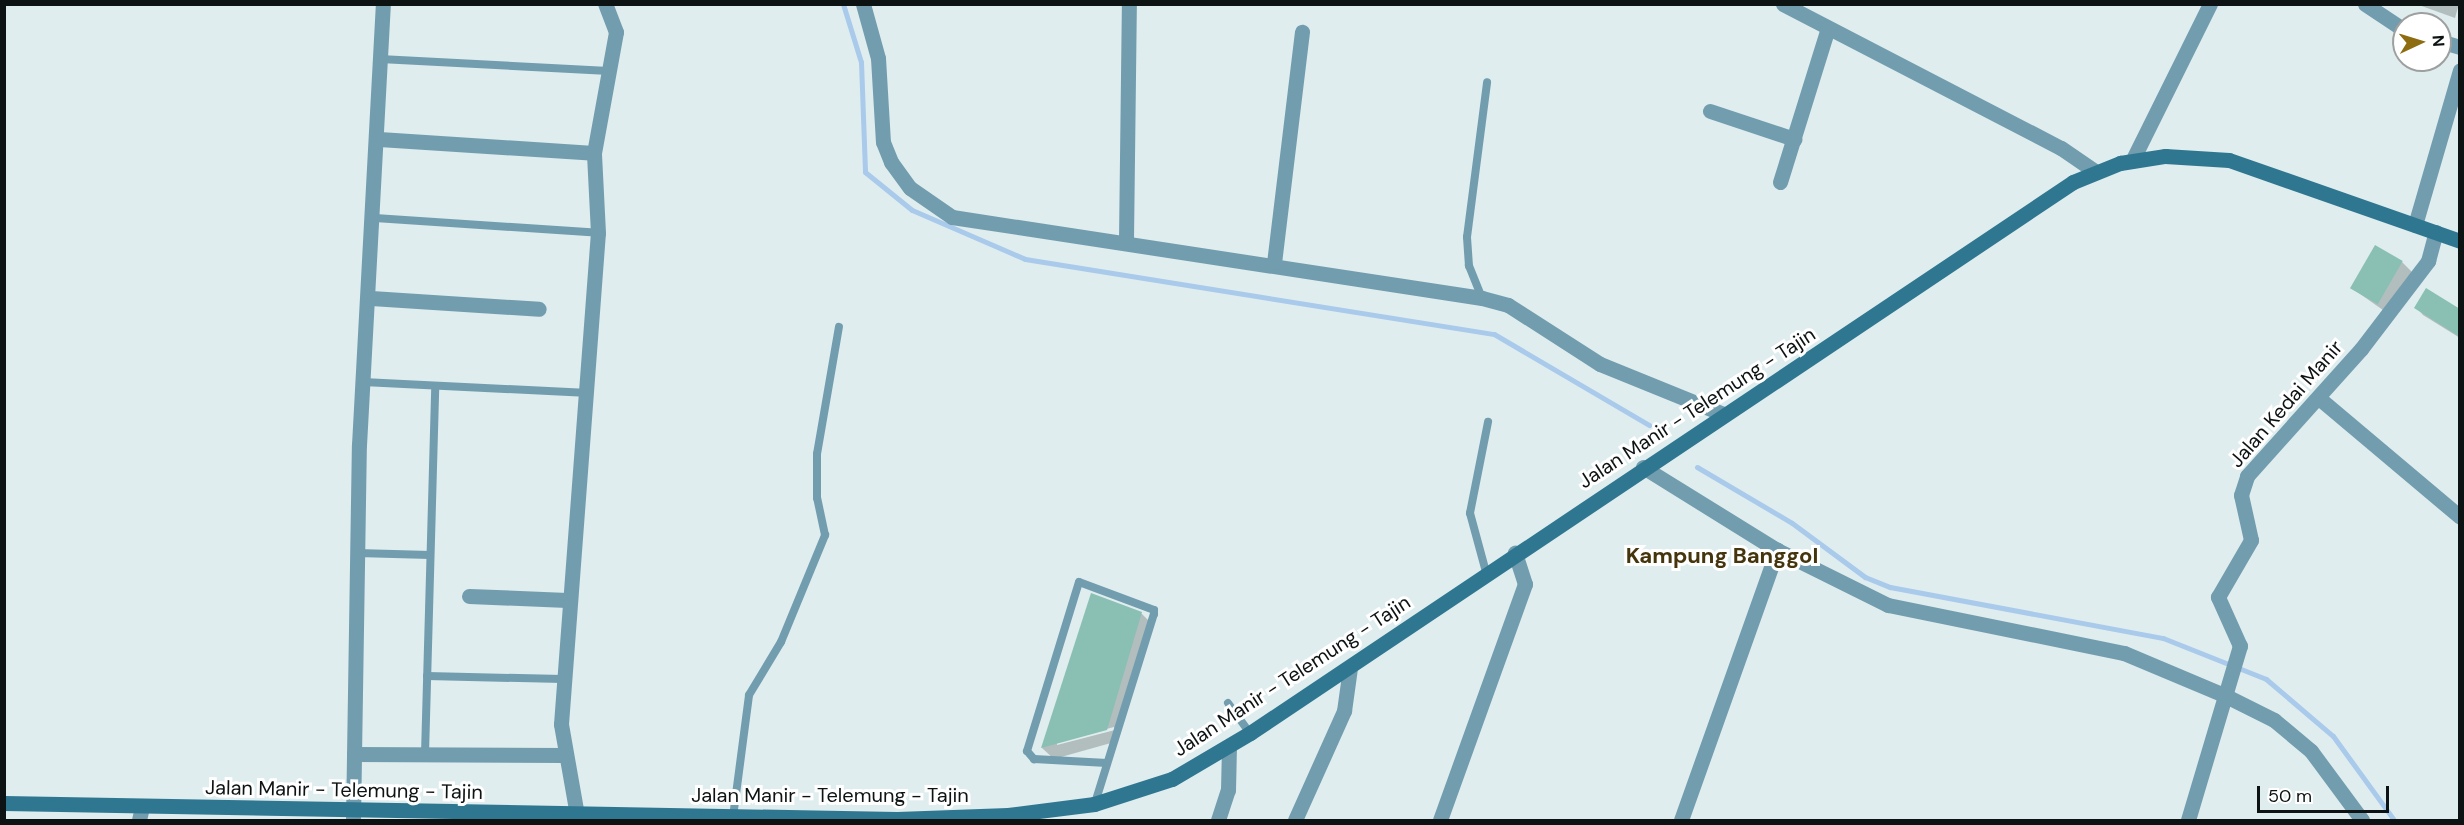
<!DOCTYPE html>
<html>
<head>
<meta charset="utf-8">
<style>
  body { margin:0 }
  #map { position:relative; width:2464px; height:825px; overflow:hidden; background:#dfedee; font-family:"DM Sans",sans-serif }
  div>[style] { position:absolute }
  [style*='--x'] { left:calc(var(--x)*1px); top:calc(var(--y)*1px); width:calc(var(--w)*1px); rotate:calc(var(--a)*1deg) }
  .shadow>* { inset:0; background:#0003 }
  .stream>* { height:5px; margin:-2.5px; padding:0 2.5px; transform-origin:2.5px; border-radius:2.5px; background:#a9caeb }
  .building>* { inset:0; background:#8ac0b3; transform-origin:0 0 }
  .service>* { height:8px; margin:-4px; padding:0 4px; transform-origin:4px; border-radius:4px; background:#729daf }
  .minor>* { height:15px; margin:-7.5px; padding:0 7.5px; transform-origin:7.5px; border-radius:7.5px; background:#729daf }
  .tertiary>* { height:15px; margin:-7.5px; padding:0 7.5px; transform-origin:7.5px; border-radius:7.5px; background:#729daf }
  .secondary>* { height:15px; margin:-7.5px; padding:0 7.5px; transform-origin:7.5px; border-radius:7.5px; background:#2f7791 }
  span { translate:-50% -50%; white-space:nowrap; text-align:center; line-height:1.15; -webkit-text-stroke:6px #fff; paint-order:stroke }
  .street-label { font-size:20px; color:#0d1212 }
  .quarter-label { font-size:22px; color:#45350d; font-weight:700 }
  .frame { position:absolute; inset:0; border:6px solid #0d1212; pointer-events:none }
  .north { position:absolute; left:2392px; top:12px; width:60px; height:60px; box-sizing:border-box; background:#fff; border:2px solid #9ea0a0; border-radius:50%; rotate:86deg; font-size:16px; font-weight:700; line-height:24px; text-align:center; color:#0d1212 }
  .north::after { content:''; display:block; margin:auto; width:21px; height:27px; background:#8e6d11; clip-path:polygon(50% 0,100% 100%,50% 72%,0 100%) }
  .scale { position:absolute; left:2257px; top:786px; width:132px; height:27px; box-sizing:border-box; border:3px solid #0d1212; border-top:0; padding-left:8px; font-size:18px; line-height:21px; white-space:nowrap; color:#0d1212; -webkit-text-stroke:4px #fff; paint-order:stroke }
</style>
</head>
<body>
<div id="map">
  <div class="shadow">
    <i style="clip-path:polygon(2416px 4px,2459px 4px,2455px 18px)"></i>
    <i style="clip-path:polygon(2402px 262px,2413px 273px,2390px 315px,2353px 289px)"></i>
    <i style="clip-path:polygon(2416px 307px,2460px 311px,2460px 338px,2423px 315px)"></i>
    <i style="clip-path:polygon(evenodd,1092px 595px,1142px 614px,1153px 625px,1118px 741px,1054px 759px,1042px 748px,1092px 595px,1114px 727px,1115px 730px,1057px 745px,1057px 742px,1114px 727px)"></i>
  </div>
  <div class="stream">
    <i style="--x:843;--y:4;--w:61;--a:72.8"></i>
    <i style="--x:861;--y:62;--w:110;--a:87.9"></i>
    <i style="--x:865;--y:172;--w:60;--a:39"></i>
    <i style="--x:912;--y:210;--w:123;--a:23.4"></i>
    <i style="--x:1025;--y:259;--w:475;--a:9.1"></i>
    <i style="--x:1494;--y:334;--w:180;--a:30.4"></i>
    <i style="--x:1697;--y:467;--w:110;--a:30.5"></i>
    <i style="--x:1792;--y:523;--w:91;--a:36.5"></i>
    <i style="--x:1865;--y:577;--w:27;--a:22"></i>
    <i style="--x:1890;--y:587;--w:278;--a:10.6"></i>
    <i style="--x:2163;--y:638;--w:111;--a:21.7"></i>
    <i style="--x:2266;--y:679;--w:88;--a:40.4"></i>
    <i style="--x:2333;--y:736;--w:104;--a:54"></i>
  </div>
  <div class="building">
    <i style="left:2375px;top:245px;width:32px;height:50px;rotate:30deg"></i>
    <i style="clip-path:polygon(2426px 288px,2460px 309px,2460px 337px,2414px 308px)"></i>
    <i style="clip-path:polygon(1091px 593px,1142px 612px,1107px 730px,1041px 748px)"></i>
  </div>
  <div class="service">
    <i style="--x:380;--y:59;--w:229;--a:3"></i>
    <i style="--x:375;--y:218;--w:224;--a:3.8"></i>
    <i style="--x:1482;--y:298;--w:35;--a:-112"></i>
    <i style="--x:1469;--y:266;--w:29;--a:-94"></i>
    <i style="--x:1467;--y:237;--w:156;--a:-82.6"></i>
    <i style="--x:363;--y:382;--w:221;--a:2.8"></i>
    <i style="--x:357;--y:553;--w:73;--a:1.6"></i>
    <i style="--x:1486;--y:572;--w:61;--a:-105.2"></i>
    <i style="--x:1470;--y:513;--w:93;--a:-78.8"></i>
    <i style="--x:427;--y:676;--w:136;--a:1.3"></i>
    <i style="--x:1228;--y:703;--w:37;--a:54"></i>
    <i style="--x:425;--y:754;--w:367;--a:-88.4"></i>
    <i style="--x:1095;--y:803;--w:198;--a:-72.7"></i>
    <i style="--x:1154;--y:614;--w:4;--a:-90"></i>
    <i style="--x:1154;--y:610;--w:80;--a:-159.5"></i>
    <i style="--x:1079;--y:582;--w:177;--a:107.1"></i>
    <i style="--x:1027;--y:751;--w:11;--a:49"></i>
    <i style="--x:1034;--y:759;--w:73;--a:3.1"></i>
    <i style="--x:733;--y:817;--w:123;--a:-82.5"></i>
    <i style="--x:749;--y:695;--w:62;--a:-58.9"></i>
    <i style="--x:781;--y:642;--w:116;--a:-67.6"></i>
    <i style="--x:825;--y:535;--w:38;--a:-102"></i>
    <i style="--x:817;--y:498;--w:44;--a:-90"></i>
    <i style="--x:817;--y:454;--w:129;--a:-80.2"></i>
  </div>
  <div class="minor">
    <i style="--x:863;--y:4;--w:56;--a:74.5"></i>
    <i style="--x:878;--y:58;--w:84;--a:86.6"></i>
    <i style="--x:883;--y:142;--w:22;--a:68"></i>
    <i style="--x:891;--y:162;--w:32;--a:54"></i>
    <i style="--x:910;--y:188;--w:51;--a:34.6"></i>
    <i style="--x:952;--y:217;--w:536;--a:8.69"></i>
    <i style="--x:1482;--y:298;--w:27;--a:15"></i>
    <i style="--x:1508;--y:305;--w:109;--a:32.7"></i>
    <i style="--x:1600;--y:364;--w:133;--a:22.1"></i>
    <i style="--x:1783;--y:4;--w:313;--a:27.4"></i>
    <i style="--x:2061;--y:148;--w:42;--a:34.4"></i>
    <i style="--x:2365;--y:4;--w:47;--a:33.7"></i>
    <i style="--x:2440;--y:41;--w:21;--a:17"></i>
    <i style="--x:1710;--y:111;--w:89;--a:18.4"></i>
    <i style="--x:379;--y:139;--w:215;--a:3.7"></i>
    <i style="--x:2132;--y:161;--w:175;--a:-63.6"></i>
    <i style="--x:1780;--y:182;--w:161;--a:-72.7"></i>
    <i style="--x:1126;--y:240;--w:236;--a:-89.3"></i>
    <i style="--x:1274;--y:263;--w:233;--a:-83.1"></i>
    <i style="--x:371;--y:298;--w:168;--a:3.7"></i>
    <i style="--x:2320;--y:399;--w:183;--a:40.1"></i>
    <i style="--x:1643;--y:467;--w:158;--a:31.8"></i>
    <i style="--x:1777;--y:550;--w:124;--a:26.4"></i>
    <i style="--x:1888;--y:605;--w:241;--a:11.5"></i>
    <i style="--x:2124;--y:653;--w:108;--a:22.8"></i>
    <i style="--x:2224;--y:695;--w:56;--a:26.6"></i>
    <i style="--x:2274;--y:720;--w:48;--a:40"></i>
    <i style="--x:2311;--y:751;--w:86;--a:53.5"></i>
    <i style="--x:469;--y:596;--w:98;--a:2.3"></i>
    <i style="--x:354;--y:754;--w:211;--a:0.3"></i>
    <i style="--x:577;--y:815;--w:92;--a:-100"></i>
    <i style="--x:561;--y:724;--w:492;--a:-85.7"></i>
    <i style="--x:598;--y:233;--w:80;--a:-92.9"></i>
    <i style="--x:594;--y:153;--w:123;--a:-79.7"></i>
    <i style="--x:616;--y:32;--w:30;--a:-111"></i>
    <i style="--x:139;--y:820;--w:13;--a:-77"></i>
    <i style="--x:353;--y:820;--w:375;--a:-89.1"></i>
    <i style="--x:359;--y:445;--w:442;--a:-86.9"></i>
    <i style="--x:1218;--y:820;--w:32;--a:-72"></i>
    <i style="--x:1228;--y:790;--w:44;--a:-88.7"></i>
    <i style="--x:1295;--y:820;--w:120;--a:-65.8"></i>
    <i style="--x:1344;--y:711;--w:43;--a:-82.1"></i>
    <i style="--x:1440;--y:820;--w:251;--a:-70.2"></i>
    <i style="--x:1525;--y:584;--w:33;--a:-108"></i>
    <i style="--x:1681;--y:820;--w:287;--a:-70.4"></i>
    <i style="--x:2188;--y:820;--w:182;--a:-73.4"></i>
    <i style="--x:2240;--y:646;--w:54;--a:-114.2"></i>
    <i style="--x:2218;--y:597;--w:66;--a:-59.9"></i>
    <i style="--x:2251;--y:540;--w:46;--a:-102.5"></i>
    <i style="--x:2241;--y:495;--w:20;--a:-72"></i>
    <i style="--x:2247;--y:476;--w:171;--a:-48.1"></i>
    <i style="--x:2361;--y:349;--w:111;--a:-52.7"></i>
    <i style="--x:2428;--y:261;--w:30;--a:-75"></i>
  </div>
  <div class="tertiary">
    <i style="--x:2415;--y:225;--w:161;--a:-73.8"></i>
  </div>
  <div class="secondary">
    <i style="--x:4;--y:803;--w:893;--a:1.03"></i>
    <i style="--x:897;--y:819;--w:111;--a:-2.1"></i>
    <i style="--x:1008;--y:815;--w:87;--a:-7.3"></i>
    <i style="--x:1094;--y:804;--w:82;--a:-17.8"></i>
    <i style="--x:1172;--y:779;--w:91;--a:-30.5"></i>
    <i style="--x:1250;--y:733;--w:990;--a:-33.8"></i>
    <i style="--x:2073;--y:182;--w:51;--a:-22"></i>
    <i style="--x:2120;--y:163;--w:46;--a:-8.8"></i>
    <i style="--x:2165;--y:156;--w:64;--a:3.6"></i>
    <i style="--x:2229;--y:160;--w:245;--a:19.3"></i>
  </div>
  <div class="street-label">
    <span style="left:2286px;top:404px;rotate:-49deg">Jalan Kedai Manir</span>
    <span style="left:1697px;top:408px;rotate:-33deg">Jalan Manir - Telemung - Tajin</span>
    <span style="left:1292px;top:676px;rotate:-33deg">Jalan Manir - Telemung - Tajin</span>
    <span style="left:344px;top:790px;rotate:1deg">Jalan Manir - Telemung - Tajin</span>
    <span style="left:830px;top:795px">Jalan Manir - Telemung - Tajin</span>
  </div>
  <div class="quarter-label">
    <span style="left:1722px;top:556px">Kampung Banggol</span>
  </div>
  <div class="frame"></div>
  <div class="north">N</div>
  <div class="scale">50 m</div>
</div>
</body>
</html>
